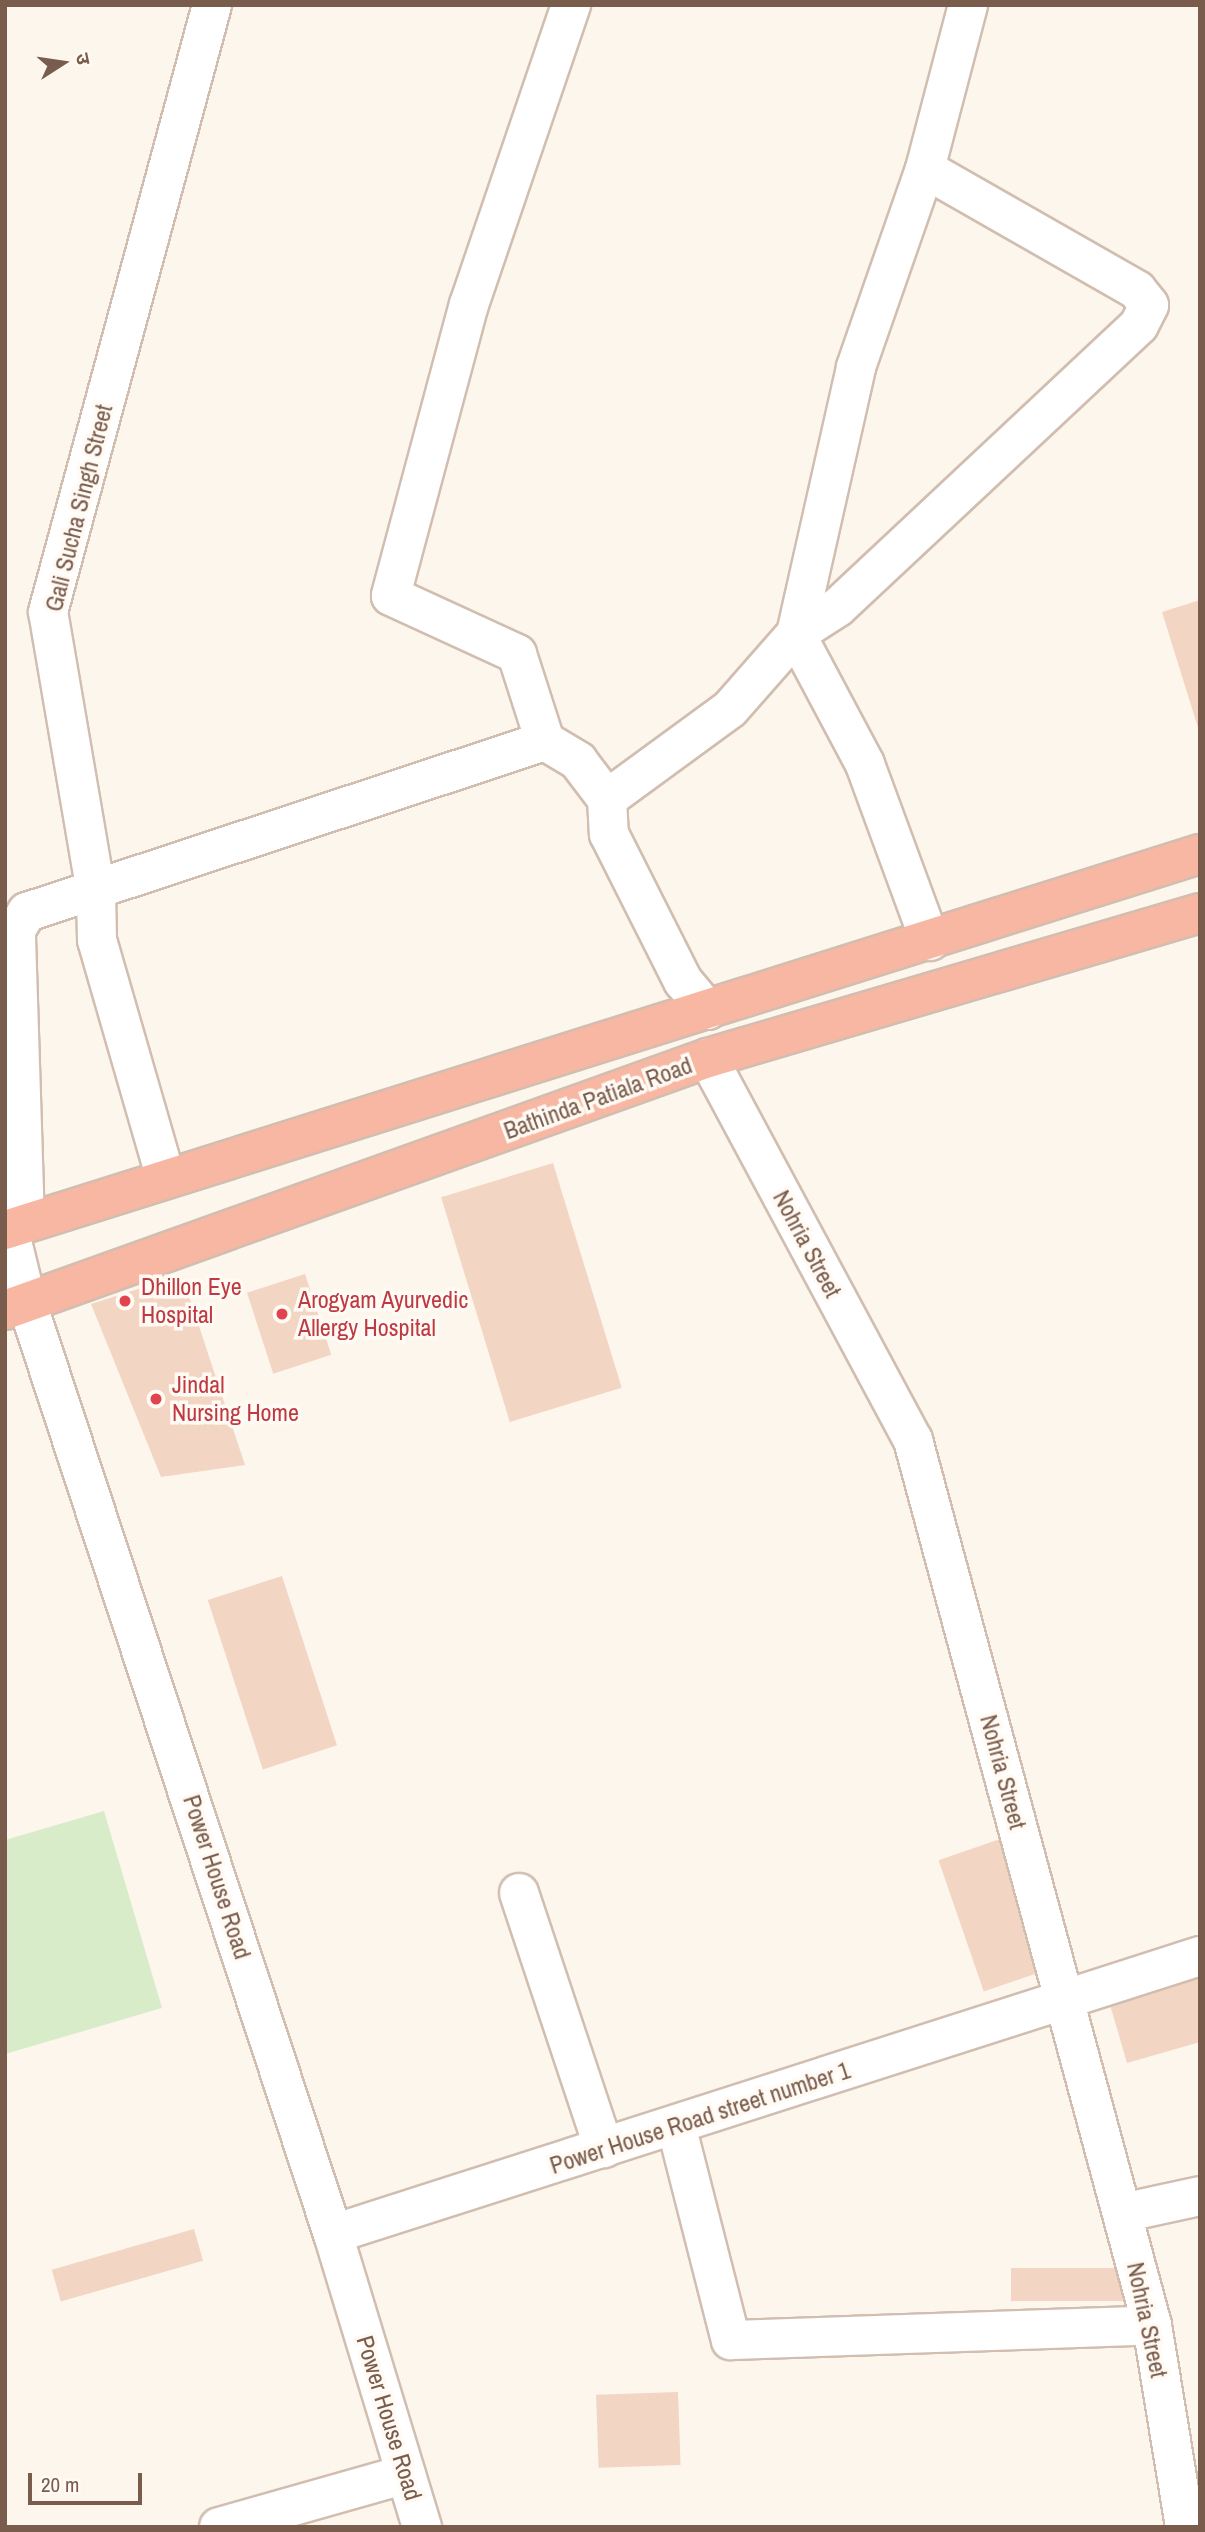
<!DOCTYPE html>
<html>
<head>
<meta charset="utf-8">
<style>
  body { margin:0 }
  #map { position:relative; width:1205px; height:2532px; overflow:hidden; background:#fdf6ec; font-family:"Archivo Narrow","Noto Sans Devanagari",sans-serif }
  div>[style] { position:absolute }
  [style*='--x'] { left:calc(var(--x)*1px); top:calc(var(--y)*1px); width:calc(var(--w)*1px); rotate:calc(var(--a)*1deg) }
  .green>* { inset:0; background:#d8ecc9 }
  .building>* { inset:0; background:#f3d5c3; transform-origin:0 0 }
  .roads { filter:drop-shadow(2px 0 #d1beb0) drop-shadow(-2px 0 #d1beb0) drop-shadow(0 2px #d1beb0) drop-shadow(0 -2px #d1beb0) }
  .street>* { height:38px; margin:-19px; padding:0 19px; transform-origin:19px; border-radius:19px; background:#fff }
  .secondary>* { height:38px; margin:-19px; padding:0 19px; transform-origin:19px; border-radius:19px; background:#fff }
  .highway>* { height:38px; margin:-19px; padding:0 19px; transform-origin:19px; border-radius:19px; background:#f7b7a3 }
  .dots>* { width:19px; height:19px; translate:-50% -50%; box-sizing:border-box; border:4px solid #fffaf3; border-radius:50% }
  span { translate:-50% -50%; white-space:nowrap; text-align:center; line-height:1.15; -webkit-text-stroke:7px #fffaf3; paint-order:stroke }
  .street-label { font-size:24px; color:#7a5c4d }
  .health-label { font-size:24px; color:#be3a42 }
  .left { translate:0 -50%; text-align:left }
  .frame { position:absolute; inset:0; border:7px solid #7a5c4d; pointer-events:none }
  .north { position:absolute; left:28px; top:28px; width:70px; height:70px; -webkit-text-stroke:5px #fffaf3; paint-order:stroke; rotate:78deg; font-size:19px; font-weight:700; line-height:28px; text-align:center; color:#7a5c4d }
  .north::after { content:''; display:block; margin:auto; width:24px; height:32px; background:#7a5c4d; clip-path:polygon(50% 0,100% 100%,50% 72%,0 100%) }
  .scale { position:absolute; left:28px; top:2473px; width:114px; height:32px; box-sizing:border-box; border:4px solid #7a5c4d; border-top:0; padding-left:9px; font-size:21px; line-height:24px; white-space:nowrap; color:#7a5c4d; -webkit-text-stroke:5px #fffaf3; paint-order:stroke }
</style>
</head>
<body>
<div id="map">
  <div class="green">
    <i style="clip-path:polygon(104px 1811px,162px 2008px,5px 2054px,5px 1840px)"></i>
  </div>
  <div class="building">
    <i style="clip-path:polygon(1200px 600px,1200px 731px,1199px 731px,1162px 612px)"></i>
    <i style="left:553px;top:1163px;width:235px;height:117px;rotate:73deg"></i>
    <i style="left:305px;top:1274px;width:85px;height:61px;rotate:72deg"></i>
    <i style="clip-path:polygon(182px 1275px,245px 1465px,161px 1477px,91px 1304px)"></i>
    <i style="left:282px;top:1576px;width:178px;height:78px;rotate:72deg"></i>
    <i style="left:1000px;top:1839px;width:139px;height:65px;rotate:71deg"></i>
    <i style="clip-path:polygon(1200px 1964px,1200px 2042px,1127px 2063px,1106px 1991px)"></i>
    <i style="left:194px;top:2229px;width:33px;height:148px;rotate:74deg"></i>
    <i style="left:1126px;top:2268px;width:33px;height:115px;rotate:90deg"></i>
    <i style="left:678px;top:2392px;width:73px;height:82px;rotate:88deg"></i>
  </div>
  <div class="roads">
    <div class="street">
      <i style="--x:571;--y:5;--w:316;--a:108.8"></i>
      <i style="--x:469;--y:304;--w:302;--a:105"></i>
      <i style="--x:391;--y:596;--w:139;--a:24.7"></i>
      <i style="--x:517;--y:654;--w:91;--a:72.2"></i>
      <i style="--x:545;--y:741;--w:39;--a:31"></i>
      <i style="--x:578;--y:761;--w:48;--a:52.7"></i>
      <i style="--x:607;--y:799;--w:35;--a:87"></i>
      <i style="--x:609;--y:834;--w:165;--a:63.3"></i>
      <i style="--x:683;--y:981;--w:38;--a:50"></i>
      <i style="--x:607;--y:799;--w:152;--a:-36.2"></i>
      <i style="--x:730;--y:709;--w:100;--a:-48.7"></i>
      <i style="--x:796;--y:634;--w:50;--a:-32.7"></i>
      <i style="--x:838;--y:607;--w:412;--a:-43.1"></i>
      <i style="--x:1139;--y:325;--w:22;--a:-63"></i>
      <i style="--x:1149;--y:305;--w:19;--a:-129"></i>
      <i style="--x:1137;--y:290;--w:244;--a:-150.3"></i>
      <i style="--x:930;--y:941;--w:189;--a:-110.2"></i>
      <i style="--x:865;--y:764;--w:147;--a:-118"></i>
      <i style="--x:796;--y:634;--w:274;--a:-77.3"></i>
      <i style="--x:856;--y:367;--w:210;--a:-70.8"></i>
      <i style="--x:925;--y:169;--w:170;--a:-75.3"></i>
      <i style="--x:708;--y:1058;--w:434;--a:61.8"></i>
      <i style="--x:913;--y:1440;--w:917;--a:74.89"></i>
      <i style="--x:1152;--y:2325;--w:205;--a:80.7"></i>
      <i style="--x:166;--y:1179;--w:249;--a:-106.1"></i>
      <i style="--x:97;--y:940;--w:48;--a:-91.2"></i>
      <i style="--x:96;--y:892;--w:284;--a:-99.7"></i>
      <i style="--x:48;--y:612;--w:629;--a:-74.88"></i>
      <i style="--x:25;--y:1223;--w:293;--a:-91.8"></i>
      <i style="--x:16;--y:930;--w:21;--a:-59"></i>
      <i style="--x:27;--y:912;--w:545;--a:-18.27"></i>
      <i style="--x:519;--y:1893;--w:269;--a:71.6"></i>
      <i style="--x:676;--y:2125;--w:222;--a:75.7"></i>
      <i style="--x:731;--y:2340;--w:421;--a:-2"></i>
      <i style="--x:1122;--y:2213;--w:80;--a:-12.3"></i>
      <i style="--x:333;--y:2234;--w:910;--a:-17.78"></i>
    </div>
    <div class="secondary">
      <i style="--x:9;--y:1229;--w:76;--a:76.3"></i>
      <i style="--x:27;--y:1303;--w:980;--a:71.81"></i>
      <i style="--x:333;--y:2234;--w:306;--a:73.1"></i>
      <i style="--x:219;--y:2527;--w:194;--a:-15.8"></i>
    </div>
    <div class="highway">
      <i style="--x:5;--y:1230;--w:1253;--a:-17.47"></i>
      <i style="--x:5;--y:1310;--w:747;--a:-19.72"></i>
      <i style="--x:708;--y:1058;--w:513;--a:-16.42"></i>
    </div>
  </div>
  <div class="dots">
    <i style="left:125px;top:1301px;background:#e0444e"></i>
    <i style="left:282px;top:1314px;background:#e0444e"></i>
    <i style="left:156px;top:1399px;background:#e0444e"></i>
  </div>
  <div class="street-label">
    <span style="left:79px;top:508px;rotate:-76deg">Gali Sucha Singh Street</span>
    <span style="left:598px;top:1098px;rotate:-20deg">Bathinda Patiala Road</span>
    <span style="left:807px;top:1244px;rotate:62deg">Nohria Street</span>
    <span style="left:1003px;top:1772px;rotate:75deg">Nohria Street</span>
    <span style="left:217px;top:1877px;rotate:72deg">Power House Road</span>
    <span style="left:700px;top:2118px;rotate:-18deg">Power House Road street number 1</span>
    <span style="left:1147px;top:2320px;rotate:78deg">Nohria Street</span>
    <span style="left:389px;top:2418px;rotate:73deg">Power House Road</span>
  </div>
  <div class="health-label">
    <span class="left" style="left:141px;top:1301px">Dhillon Eye<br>Hospital</span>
    <span class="left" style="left:298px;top:1314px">Arogyam Ayurvedic<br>Allergy Hospital</span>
    <span class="left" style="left:172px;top:1399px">Jindal<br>Nursing Home</span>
  </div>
  <div class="frame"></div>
  <div class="north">उ</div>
  <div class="scale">20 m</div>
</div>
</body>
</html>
